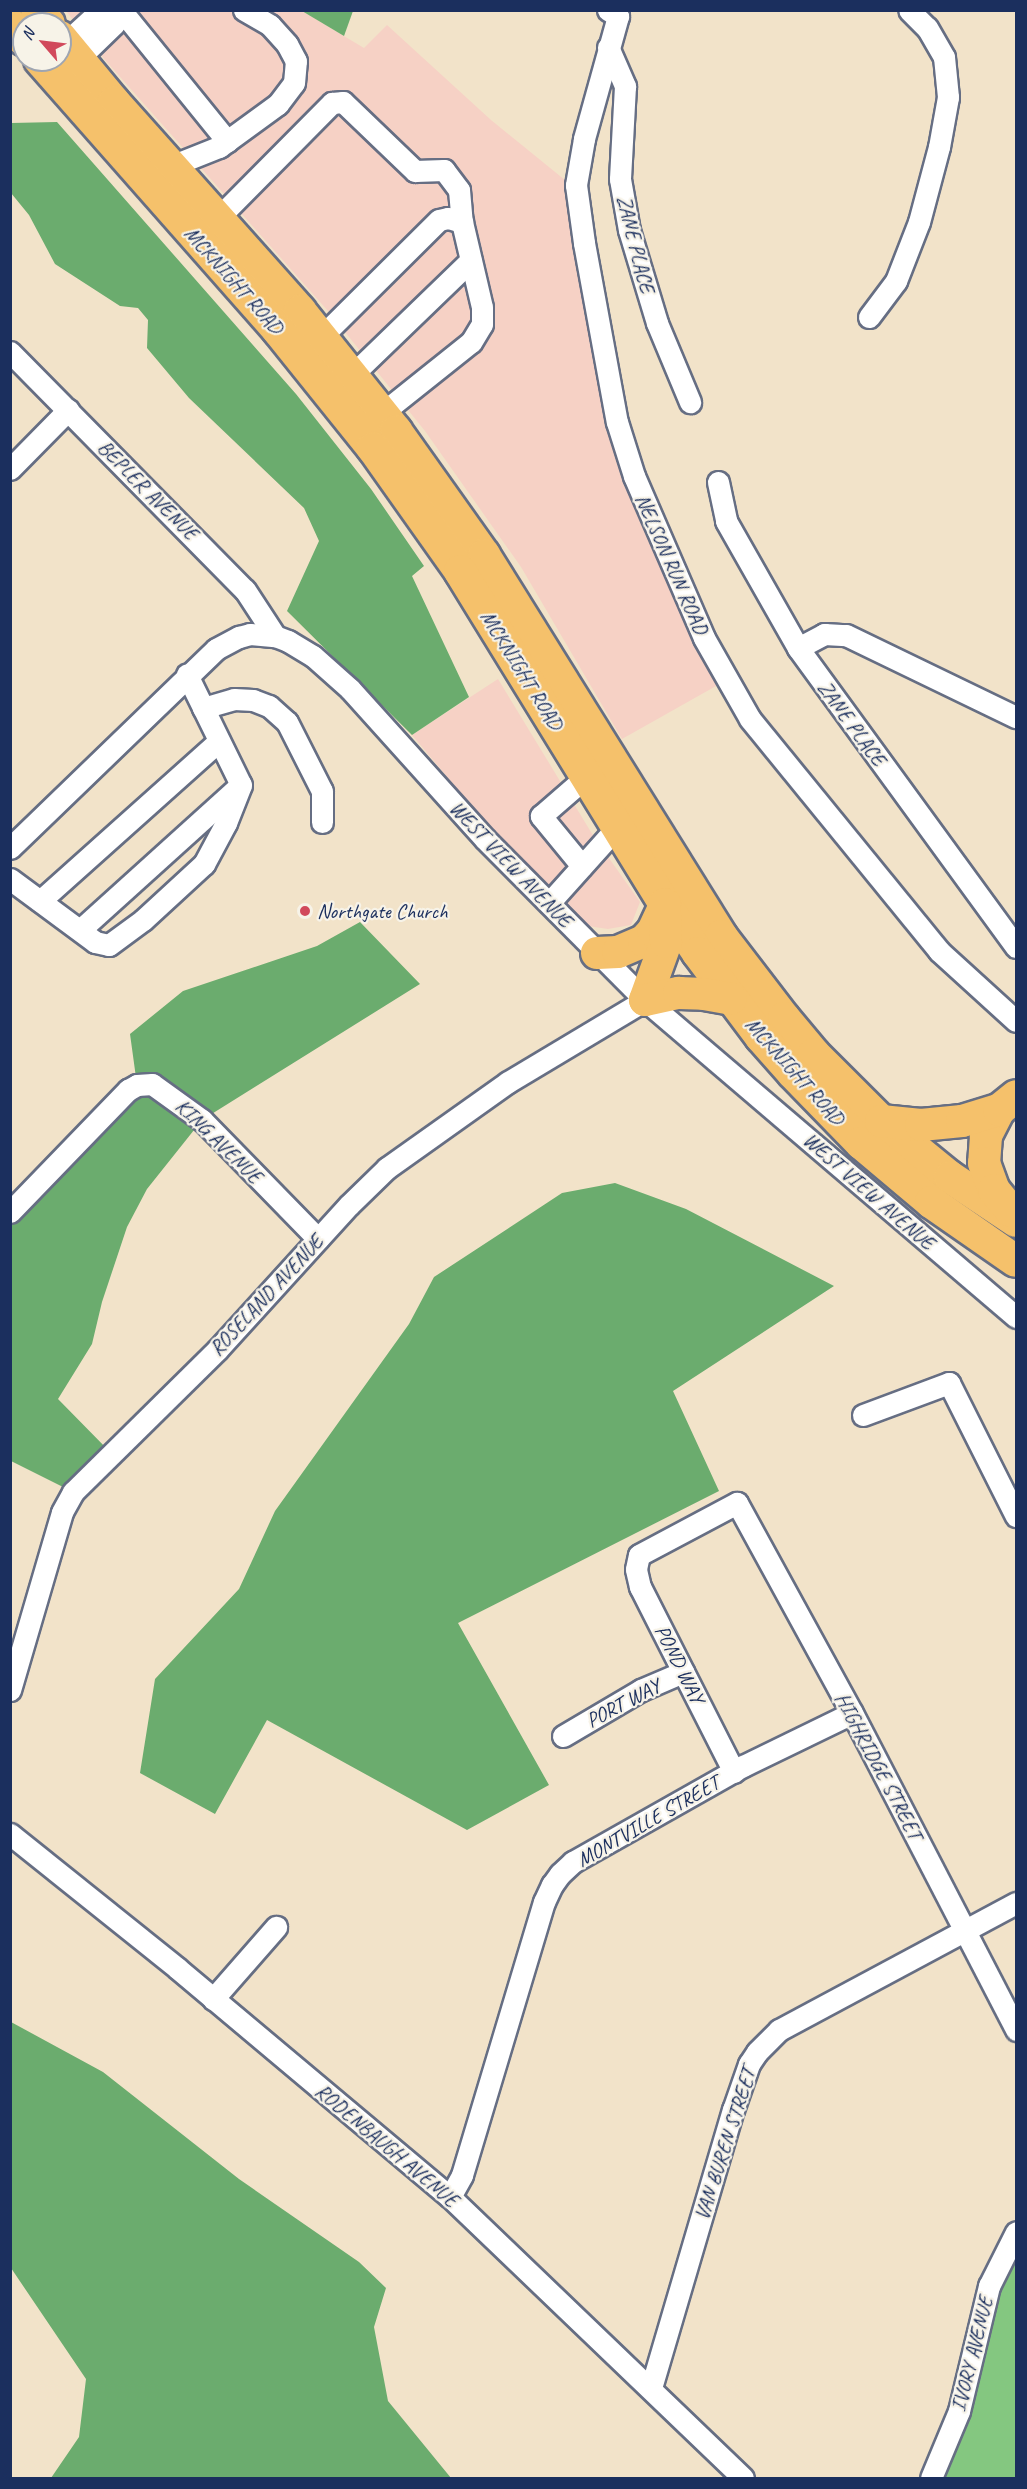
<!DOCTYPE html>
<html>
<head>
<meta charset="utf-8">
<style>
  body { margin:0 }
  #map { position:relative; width:1027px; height:2489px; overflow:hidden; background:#f2e3c9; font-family:Caveat,sans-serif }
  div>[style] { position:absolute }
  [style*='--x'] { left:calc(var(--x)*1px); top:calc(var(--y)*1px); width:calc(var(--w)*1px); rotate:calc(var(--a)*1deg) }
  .built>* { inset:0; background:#f6d1c5 }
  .green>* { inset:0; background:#84c780 }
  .forest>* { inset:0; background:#6bac6e }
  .roads { filter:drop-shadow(2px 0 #666e83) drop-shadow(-2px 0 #666e83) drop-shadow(0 2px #666e83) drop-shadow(0 -2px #666e83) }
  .minor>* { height:21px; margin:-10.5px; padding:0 10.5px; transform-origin:10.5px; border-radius:10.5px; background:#fff }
  .highway>* { height:32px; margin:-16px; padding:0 16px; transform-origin:16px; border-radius:16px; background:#f5c16b }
  .dots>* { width:16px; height:16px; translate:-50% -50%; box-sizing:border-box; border:3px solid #f7f3e8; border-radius:50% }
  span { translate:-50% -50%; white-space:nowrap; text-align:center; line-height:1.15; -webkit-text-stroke:4.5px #f7f3e8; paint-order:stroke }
  .street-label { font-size:21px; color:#1b2f5e }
  .poi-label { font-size:21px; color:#1b2f5e }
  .left { translate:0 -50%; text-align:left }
  .frame { position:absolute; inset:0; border:12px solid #1b2f5e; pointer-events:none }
  .north { position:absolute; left:12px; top:12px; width:60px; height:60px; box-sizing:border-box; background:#f7f3e8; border:2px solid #9fa5b1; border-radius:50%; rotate:298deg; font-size:16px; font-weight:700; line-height:24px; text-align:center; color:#1b2f5e }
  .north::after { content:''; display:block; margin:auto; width:21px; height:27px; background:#d1495b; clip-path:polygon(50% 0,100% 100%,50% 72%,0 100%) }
</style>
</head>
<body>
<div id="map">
  <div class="built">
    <i style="clip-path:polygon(66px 11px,302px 11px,364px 48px,387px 25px,491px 120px,592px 202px,590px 219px,631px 435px,732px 677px,622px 739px,521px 567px,425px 431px,328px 311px,105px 60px)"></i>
    <i style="clip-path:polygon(498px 679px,594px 837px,640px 902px,631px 925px,608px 929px,588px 926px,480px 816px,412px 735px)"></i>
  </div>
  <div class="green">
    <i style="clip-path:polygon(1016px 2232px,1016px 2478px,931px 2478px)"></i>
  </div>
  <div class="forest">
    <i style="clip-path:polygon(302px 11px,353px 11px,344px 36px)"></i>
    <i style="clip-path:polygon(57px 122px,296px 394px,371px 489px,424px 566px,412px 576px,469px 697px,412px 735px,287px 611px,319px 541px,304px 508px,189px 398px,147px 348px,148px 320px,138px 308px,120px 306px,55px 264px,29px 215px,11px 193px,11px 123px)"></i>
    <i style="clip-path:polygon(360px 922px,420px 984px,202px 1120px,147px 1189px,127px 1227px,102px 1302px,92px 1344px,58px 1399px,112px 1454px,73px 1492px,11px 1461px,10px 1212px,137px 1085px,130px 1034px,183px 991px,317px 946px)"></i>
    <i style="clip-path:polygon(615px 1183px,686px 1209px,834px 1286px,673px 1391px,719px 1491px,458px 1623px,549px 1785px,467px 1830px,267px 1720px,215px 1814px,140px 1773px,155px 1679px,239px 1589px,275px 1511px,409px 1324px,434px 1277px,562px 1193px)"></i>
    <i style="clip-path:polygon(11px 2022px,103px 2072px,239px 2179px,359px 2262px,386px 2288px,374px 2327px,388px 2401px,451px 2478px,51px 2478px,79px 2437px,86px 2379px,11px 2268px)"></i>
  </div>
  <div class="roads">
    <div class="minor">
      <i style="--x:121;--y:10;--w:169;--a:51"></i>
      <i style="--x:608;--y:10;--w:12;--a:31"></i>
      <i style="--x:618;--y:16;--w:128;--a:105.5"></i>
      <i style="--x:584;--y:139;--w:47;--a:99.9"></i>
      <i style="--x:576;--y:185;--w:59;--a:82.1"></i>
      <i style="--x:584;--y:243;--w:182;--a:79.6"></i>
      <i style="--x:617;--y:422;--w:57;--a:72.5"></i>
      <i style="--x:634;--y:476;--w:176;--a:66.6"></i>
      <i style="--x:704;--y:638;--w:93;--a:60.4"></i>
      <i style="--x:750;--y:719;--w:299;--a:50.8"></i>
      <i style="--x:939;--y:951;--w:104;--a:42.3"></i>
      <i style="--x:65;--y:43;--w:49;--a:-42.5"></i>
      <i style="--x:608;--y:47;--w:43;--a:66.4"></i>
      <i style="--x:625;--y:86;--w:93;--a:93.1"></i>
      <i style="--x:620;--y:179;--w:52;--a:80"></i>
      <i style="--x:629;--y:230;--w:97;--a:73.2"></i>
      <i style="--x:657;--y:323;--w:86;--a:67.3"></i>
      <i style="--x:78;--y:59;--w:50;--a:-44.2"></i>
      <i style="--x:114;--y:24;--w:15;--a:-74"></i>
      <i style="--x:171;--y:166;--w:52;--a:-21.6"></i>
      <i style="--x:219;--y:147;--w:73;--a:-36.1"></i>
      <i style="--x:278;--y:104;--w:26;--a:-53"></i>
      <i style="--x:294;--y:83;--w:22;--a:-85"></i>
      <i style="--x:296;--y:61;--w:19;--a:-118"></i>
      <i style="--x:287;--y:44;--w:25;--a:-132"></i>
      <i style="--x:270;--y:25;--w:30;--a:-150"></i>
      <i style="--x:218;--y:218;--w:162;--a:-45.3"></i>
      <i style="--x:332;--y:103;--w:11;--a:-5"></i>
      <i style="--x:343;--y:102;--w:100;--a:43.8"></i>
      <i style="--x:415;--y:171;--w:29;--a:-2"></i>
      <i style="--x:444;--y:170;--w:25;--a:53"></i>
      <i style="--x:459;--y:190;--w:32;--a:85"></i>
      <i style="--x:869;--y:317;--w:45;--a:-53.1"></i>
      <i style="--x:896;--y:281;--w:63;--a:-68.7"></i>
      <i style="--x:919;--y:222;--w:78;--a:-75.1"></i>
      <i style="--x:939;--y:147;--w:51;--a:-79.8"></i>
      <i style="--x:948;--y:97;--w:40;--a:-95.7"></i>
      <i style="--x:944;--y:57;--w:34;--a:-120"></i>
      <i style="--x:927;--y:28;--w:25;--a:-135"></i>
      <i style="--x:321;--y:337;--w:166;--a:-44.8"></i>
      <i style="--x:439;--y:220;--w:9;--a:-13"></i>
      <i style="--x:448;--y:218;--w:15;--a:16"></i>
      <i style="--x:462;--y:222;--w:87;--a:76.8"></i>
      <i style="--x:482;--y:307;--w:17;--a:90"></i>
      <i style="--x:482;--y:324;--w:21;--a:121"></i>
      <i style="--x:471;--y:342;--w:114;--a:141.4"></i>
      <i style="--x:10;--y:352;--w:334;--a:45.4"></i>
      <i style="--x:245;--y:590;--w:55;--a:56.9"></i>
      <i style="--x:352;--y:375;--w:165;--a:-44"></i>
      <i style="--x:10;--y:469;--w:83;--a:-45.5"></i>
      <i style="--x:718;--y:482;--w:40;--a:78"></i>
      <i style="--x:726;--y:521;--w:146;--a:60.4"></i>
      <i style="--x:798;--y:648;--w:370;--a:53.9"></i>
      <i style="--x:798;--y:648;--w:30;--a:-28"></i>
      <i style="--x:824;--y:634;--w:22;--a:3"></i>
      <i style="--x:846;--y:635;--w:189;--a:25.8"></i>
      <i style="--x:203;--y:708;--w:32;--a:-16"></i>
      <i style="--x:234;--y:699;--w:19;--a:3"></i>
      <i style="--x:253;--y:700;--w:17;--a:21"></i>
      <i style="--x:269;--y:706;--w:24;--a:42"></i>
      <i style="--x:287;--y:722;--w:77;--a:63.1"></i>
      <i style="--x:322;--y:791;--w:31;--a:90"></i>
      <i style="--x:10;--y:848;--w:286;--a:-44"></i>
      <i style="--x:216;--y:649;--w:26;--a:-28"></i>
      <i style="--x:239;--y:637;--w:11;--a:-15"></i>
      <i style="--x:250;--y:634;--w:25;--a:5"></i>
      <i style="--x:275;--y:636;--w:14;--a:21"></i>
      <i style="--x:288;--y:641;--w:29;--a:31"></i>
      <i style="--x:313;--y:656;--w:50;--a:41.7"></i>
      <i style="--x:350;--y:689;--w:202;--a:48"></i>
      <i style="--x:485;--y:839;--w:227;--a:45.2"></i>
      <i style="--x:645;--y:1000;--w:488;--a:40.5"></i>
      <i style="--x:582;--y:866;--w:65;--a:-129.4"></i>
      <i style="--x:541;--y:816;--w:61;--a:-41"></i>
      <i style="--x:10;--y:879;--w:106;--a:36.5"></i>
      <i style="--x:95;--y:942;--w:14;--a:12"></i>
      <i style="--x:109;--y:945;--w:42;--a:-36.3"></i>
      <i style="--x:143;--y:920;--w:83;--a:-42.6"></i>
      <i style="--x:204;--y:864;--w:47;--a:-61.8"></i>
      <i style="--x:226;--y:823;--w:41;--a:-68.5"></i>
      <i style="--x:241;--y:785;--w:123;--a:-116.1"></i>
      <i style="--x:40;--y:901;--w:240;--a:-41.8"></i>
      <i style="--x:549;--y:903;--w:103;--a:-48.1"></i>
      <i style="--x:80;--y:930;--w:213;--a:-42.1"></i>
      <i style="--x:10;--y:1212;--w:170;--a:-46"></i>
      <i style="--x:128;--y:1090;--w:10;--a:-29"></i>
      <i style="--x:137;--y:1085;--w:15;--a:-4"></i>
      <i style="--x:152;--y:1084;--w:62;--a:35.8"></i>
      <i style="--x:202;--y:1120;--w:166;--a:45.7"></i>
      <i style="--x:863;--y:1415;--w:92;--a:-20.4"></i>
      <i style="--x:949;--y:1383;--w:149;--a:63.3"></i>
      <i style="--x:10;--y:1690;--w:185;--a:-73.7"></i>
      <i style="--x:62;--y:1512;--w:23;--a:-61"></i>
      <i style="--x:73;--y:1492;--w:202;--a:-44.6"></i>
      <i style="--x:217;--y:1350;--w:196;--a:-47.7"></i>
      <i style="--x:349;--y:1205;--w:53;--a:-44.2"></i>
      <i style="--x:387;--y:1168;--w:148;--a:-35.4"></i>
      <i style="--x:508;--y:1082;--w:160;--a:-30.9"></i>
      <i style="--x:563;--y:1736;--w:91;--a:-30.5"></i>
      <i style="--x:641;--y:1690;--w:46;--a:-23.2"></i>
      <i style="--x:734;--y:1772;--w:208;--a:-116.9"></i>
      <i style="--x:640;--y:1587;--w:18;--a:-103"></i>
      <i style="--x:636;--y:1569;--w:14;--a:-78"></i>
      <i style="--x:639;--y:1555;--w:111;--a:-28"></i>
      <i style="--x:737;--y:1503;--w:239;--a:61.3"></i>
      <i style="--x:852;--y:1713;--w:357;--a:62.6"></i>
      <i style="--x:10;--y:1834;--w:214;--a:38.7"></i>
      <i style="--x:177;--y:1968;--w:356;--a:40"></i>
      <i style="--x:450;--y:2197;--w:406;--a:43.8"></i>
      <i style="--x:213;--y:1999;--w:96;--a:-48.8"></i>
      <i style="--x:450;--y:2197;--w:25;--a:-61"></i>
      <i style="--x:462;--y:2175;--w:285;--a:-73.3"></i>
      <i style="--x:544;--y:1902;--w:19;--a:-65"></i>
      <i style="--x:552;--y:1885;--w:14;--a:-54"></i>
      <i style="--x:560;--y:1874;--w:18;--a:-43"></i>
      <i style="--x:573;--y:1862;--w:195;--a:-29.5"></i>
      <i style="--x:743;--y:1766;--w:121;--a:-25.9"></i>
      <i style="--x:651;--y:2388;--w:290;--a:-73.6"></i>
      <i style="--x:733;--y:2110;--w:49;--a:-70.8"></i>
      <i style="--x:749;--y:2064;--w:14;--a:-56"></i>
      <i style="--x:757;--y:2052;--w:31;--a:-45"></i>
      <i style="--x:779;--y:2030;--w:269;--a:-28.2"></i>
      <i style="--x:931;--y:2478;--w:73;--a:-67.3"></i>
      <i style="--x:959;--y:2411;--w:129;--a:-76.5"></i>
      <i style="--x:989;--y:2286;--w:60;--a:-63.4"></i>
    </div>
    <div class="highway">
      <i style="--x:37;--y:10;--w:18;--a:49"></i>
      <i style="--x:10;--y:24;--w:21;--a:49"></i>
      <i style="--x:60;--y:37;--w:85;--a:50.3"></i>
      <i style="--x:114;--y:102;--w:280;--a:48.3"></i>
      <i style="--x:300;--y:311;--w:154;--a:51.3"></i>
      <i style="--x:396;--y:431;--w:152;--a:54.6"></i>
      <i style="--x:484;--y:555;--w:449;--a:58.1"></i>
      <i style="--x:721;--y:936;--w:103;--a:52.5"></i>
      <i style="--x:784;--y:1018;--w:47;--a:50.2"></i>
      <i style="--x:814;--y:1054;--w:95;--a:45"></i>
      <i style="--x:881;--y:1121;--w:89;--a:39.1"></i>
      <i style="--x:950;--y:1177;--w:79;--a:33.7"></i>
      <i style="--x:40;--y:60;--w:360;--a:48.6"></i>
      <i style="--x:278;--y:330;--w:151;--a:51.2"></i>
      <i style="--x:373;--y:448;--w:151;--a:54.7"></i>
      <i style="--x:460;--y:571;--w:391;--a:58.4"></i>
      <i style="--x:665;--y:904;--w:59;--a:56"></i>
      <i style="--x:698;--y:953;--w:105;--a:53.1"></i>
      <i style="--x:761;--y:1037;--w:48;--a:48.4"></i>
      <i style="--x:793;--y:1073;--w:98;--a:45.8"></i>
      <i style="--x:861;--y:1143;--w:92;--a:40.1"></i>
      <i style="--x:931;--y:1202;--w:103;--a:34.8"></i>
      <i style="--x:597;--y:953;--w:21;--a:-3"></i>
      <i style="--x:618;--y:952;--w:28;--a:-23"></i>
      <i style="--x:644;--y:941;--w:13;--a:-48"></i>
      <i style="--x:653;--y:931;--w:29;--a:-65"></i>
      <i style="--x:645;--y:1000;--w:62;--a:-70.1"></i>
      <i style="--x:666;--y:942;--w:38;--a:-92"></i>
      <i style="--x:645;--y:1000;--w:35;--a:-12"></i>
      <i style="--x:679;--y:993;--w:25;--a:2"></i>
      <i style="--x:704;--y:994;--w:27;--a:10"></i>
      <i style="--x:999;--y:1110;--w:29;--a:117"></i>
      <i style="--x:986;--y:1136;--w:27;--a:94"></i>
      <i style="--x:984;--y:1163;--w:29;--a:70"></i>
      <i style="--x:994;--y:1190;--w:27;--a:51"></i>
      <i style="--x:881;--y:1121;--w:40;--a:5.7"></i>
      <i style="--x:921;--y:1125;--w:41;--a:-5.6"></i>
      <i style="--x:962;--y:1121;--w:39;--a:-17"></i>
      <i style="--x:999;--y:1110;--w:22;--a:-39"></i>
    </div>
  </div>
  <div class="dots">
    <i style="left:305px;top:911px;background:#d1495b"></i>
  </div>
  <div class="street-label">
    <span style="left:636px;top:244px;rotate:76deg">ZANE PLACE</span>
    <span style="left:234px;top:280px;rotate:48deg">MCKNIGHT ROAD</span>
    <span style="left:148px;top:490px;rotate:45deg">BEPLER AVENUE</span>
    <span style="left:672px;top:564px;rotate:66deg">NELSON RUN ROAD</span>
    <span style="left:522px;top:670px;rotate:58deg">MCKNIGHT ROAD</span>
    <span style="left:852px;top:723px;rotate:54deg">ZANE PLACE</span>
    <span style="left:511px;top:864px;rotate:46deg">WEST VIEW AVENUE</span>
    <span style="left:795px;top:1071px;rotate:48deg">MCKNIGHT ROAD</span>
    <span style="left:219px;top:1141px;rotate:44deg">KING AVENUE</span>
    <span style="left:869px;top:1191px;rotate:41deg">WEST VIEW AVENUE</span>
    <span style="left:266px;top:1295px;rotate:-47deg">ROSELAND AVENUE</span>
    <span style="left:680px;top:1664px;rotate:63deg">POND WAY</span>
    <span style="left:623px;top:1703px;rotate:-28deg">PORT WAY</span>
    <span style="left:879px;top:1766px;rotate:62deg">HIGHRIDGE STREET</span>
    <span style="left:648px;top:1821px;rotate:-30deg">MONTVILLE STREET</span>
    <span style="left:725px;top:2144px;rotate:-72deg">VAN BUREN STREET</span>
    <span style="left:387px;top:2145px;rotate:40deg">RODENBAUGH AVENUE</span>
    <span style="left:972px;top:2354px;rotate:-76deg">IVORY AVENUE</span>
  </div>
  <div class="poi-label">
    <span class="left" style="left:317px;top:911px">Northgate Church</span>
  </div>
  <div class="frame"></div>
  <div class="north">N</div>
</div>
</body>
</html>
